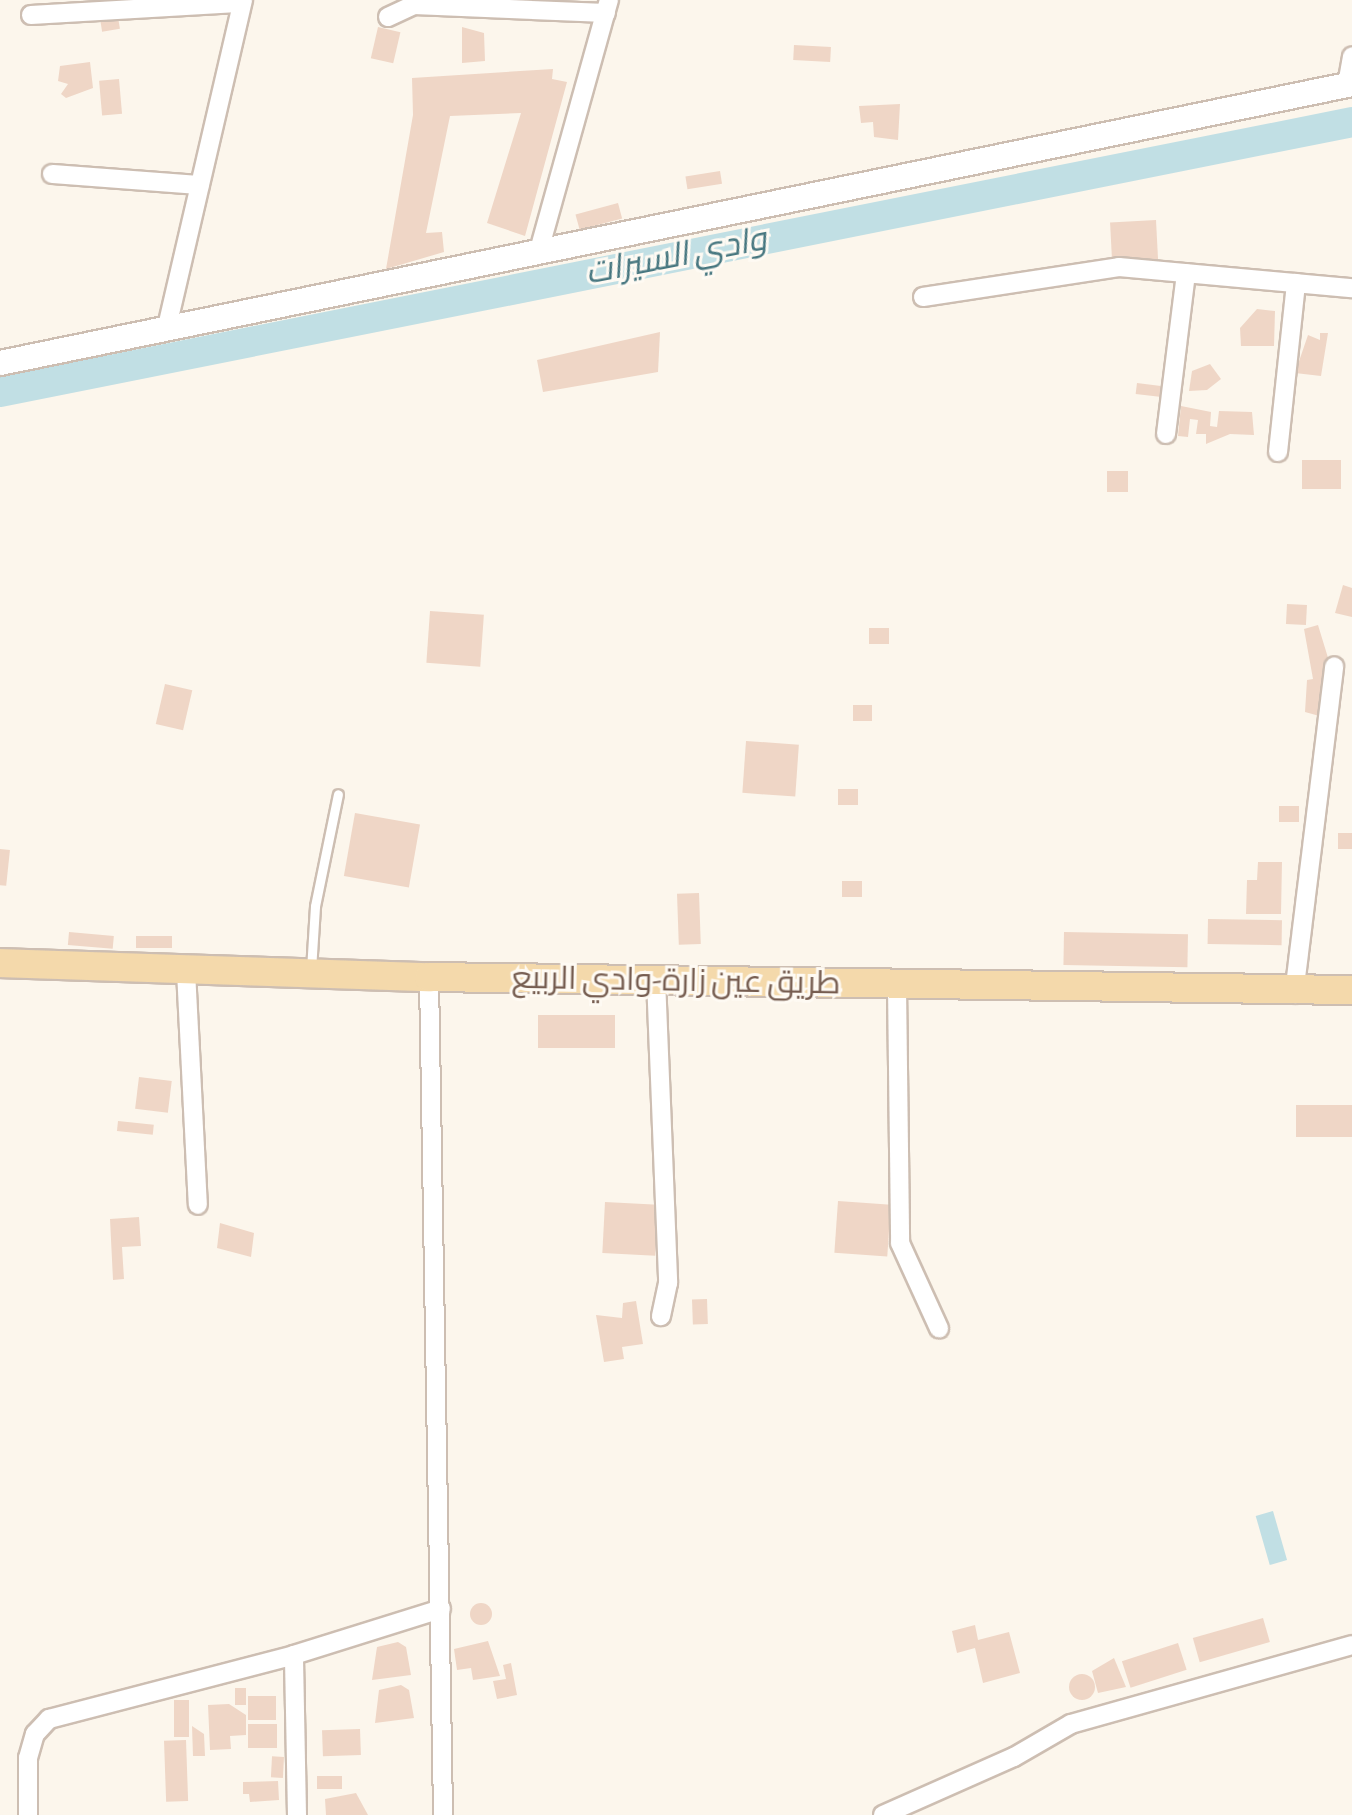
<!DOCTYPE html>
<html>
<head>
<meta charset="utf-8">
<style>
  body { margin:0 }
  #map { position:relative; width:1352px; height:1815px; overflow:hidden; background:#fcf6ec; font-family:"Alegreya Sans",Cairo,sans-serif }
  div>[style] { position:absolute }
  [style*='--x'] { left:calc(var(--x)*1px); top:calc(var(--y)*1px); width:calc(var(--w)*1px); rotate:calc(var(--a)*1deg) }
  .water>* { inset:0; background:#c1dfe4; transform-origin:0 0 }
  .river>* { height:30px; margin:-15px; padding:0 15px; transform-origin:15px; border-radius:15px; background:#c1dfe4 }
  .building>* { inset:0; background:#efd6c6; transform-origin:0 0 }
  .round { border-radius:50% }
  .roads { filter:drop-shadow(2px 0 #cdbeb2) drop-shadow(-2px 0 #cdbeb2) drop-shadow(0 2px #cdbeb2) drop-shadow(0 -2px #cdbeb2) }
  .service>* { height:9px; margin:-4.5px; padding:0 4.5px; transform-origin:4.5px; border-radius:4.5px; background:#fff }
  .minor>* { height:18px; margin:-9px; padding:0 9px; transform-origin:9px; border-radius:9px; background:#fff }
  .secondary>* { height:24px; margin:-12px; padding:0 12px; transform-origin:12px; border-radius:12px; background:#fff }
  .primary>* { height:28px; margin:-14px; padding:0 14px; transform-origin:14px; border-radius:14px; background:#f4d9ab }
  span { translate:-50% -50%; white-space:nowrap; text-align:center; line-height:1.15; -webkit-text-stroke:6px #fefaf3; paint-order:stroke }
  .street-label { font-size:32px; color:#765d50 }
  .water-label { font-size:34px; color:#477780; font-style:italic }
</style>
</head>
<body>
<div id="map">
  <div class="water">
    <i style="left:1273px;top:1511px;width:51px;height:18px;rotate:74deg"></i>
  </div>
  <div class="river">
    <i style="--x:0;--y:392;--w:1379;--a:-11.29"></i>
  </div>
  <div class="building">
    <i style="left:118px;top:17px;width:12px;height:18px;rotate:81deg"></i>
    <i style="left:378px;top:27px;width:23px;height:32px;rotate:13deg"></i>
    <i style="clip-path:polygon(462px 27px,484px 33px,485px 61px,462px 63px)"></i>
    <i style="left:794px;top:45px;width:37px;height:15px;rotate:3deg"></i>
    <i style="clip-path:polygon(90px 62px,93px 88px,66px 98px,61px 94px,68px 84px,58px 81px,60px 66px)"></i>
    <i style="clip-path:polygon(553px 69px,552px 79px,567px 82px,525px 236px,487px 223px,521px 113px,450px 116px,426px 233px,442px 232px,444px 252px,386px 269px,413px 115px,412px 78px)"></i>
    <i style="left:119px;top:79px;width:35px;height:20px;rotate:85deg"></i>
    <i style="clip-path:polygon(900px 104px,898px 140px,874px 137px,873px 122px,861px 123px,859px 106px)"></i>
    <i style="left:720px;top:171px;width:13px;height:35px;rotate:81deg"></i>
    <i style="left:618px;top:203px;width:16px;height:44px;rotate:75deg"></i>
    <i style="left:1156px;top:220px;width:39px;height:46px;rotate:87deg"></i>
    <i style="clip-path:polygon(1257px 309px,1275px 311px,1274px 346px,1241px 346px,1240px 328px)"></i>
    <i style="clip-path:polygon(660px 332px,658px 372px,543px 392px,537px 360px)"></i>
    <i style="clip-path:polygon(1320px 333px,1328px 333px,1321px 376px,1295px 373px,1308px 335px,1320px 340px)"></i>
    <i style="clip-path:polygon(1210px 364px,1221px 379px,1207px 390px,1189px 391px,1192px 371px)"></i>
    <i style="left:1137px;top:383px;width:24px;height:11px;rotate:7deg"></i>
    <i style="clip-path:polygon(1181px 406px,1211px 412px,1210px 426px,1217px 427px,1219px 411px,1252px 412px,1254px 435px,1230px 434px,1206px 444px,1206px 434px,1196px 434px,1198px 420px,1190px 419px,1188px 437px,1178px 436px)"></i>
    <i style="left:1302px;top:460px;width:39px;height:29px"></i>
    <i style="left:1107px;top:471px;width:21px;height:21px"></i>
    <i style="clip-path:polygon(1343px 585px,1352px 588px,1352px 617px,1335px 613px)"></i>
    <i style="left:1287px;top:604px;width:20px;height:20px;rotate:3deg"></i>
    <i style="left:430px;top:611px;width:54px;height:52px;rotate:4deg"></i>
    <i style="clip-path:polygon(1318px 625px,1329px 661px,1323px 717px,1305px 712px,1307px 680px,1313px 679px,1304px 629px)"></i>
    <i style="left:869px;top:628px;width:20px;height:16px"></i>
    <i style="left:165px;top:684px;width:28px;height:41px;rotate:13deg"></i>
    <i style="left:853px;top:705px;width:19px;height:16px"></i>
    <i style="left:746px;top:741px;width:53px;height:52px;rotate:4deg"></i>
    <i style="left:838px;top:789px;width:20px;height:16px"></i>
    <i style="left:1279px;top:806px;width:20px;height:16px"></i>
    <i style="left:355px;top:813px;width:66px;height:64px;rotate:10deg"></i>
    <i style="left:1338px;top:833px;width:14px;height:16px"></i>
    <i style="left:0;top:849px;width:10px;height:36px;rotate:6deg"></i>
    <i style="clip-path:polygon(1258px 862px,1282px 862px,1281px 914px,1246px 914px,1247px 880px,1257px 880px)"></i>
    <i style="left:842px;top:881px;width:20px;height:16px"></i>
    <i style="left:699px;top:893px;width:51px;height:22px;rotate:88deg"></i>
    <i style="left:1208px;top:919px;width:74px;height:25px;rotate:1deg"></i>
    <i style="left:69px;top:932px;width:45px;height:13px;rotate:5deg"></i>
    <i style="left:1064px;top:932px;width:124px;height:33px;rotate:1deg"></i>
    <i style="left:136px;top:936px;width:36px;height:12px"></i>
    <i style="left:538px;top:1015px;width:77px;height:33px"></i>
    <i style="left:139px;top:1077px;width:33px;height:32px;rotate:7deg"></i>
    <i style="left:1352px;top:1105px;width:32px;height:56px;rotate:90deg"></i>
    <i style="left:118px;top:1121px;width:36px;height:10px;rotate:6deg"></i>
    <i style="left:838px;top:1201px;width:53px;height:52px;rotate:4deg"></i>
    <i style="left:605px;top:1202px;width:53px;height:51px;rotate:3deg"></i>
    <i style="clip-path:polygon(139px 1217px,141px 1246px,122px 1247px,124px 1279px,113px 1280px,110px 1219px)"></i>
    <i style="clip-path:polygon(220px 1223px,254px 1233px,251px 1257px,217px 1248px)"></i>
    <i style="left:707px;top:1299px;width:25px;height:15px;rotate:88deg"></i>
    <i style="clip-path:polygon(636px 1301px,643px 1344px,622px 1347px,624px 1359px,604px 1362px,596px 1315px,622px 1318px,623px 1303px)"></i>
    <i class="round" style="left:470px;top:1603px;width:22px;height:22px"></i>
    <i style="left:1263px;top:1618px;width:25px;height:73px;rotate:74deg"></i>
    <i style="clip-path:polygon(975px 1625px,978px 1640px,1009px 1632px,1020px 1673px,983px 1683px,975px 1648px,957px 1653px,952px 1631px)"></i>
    <i style="clip-path:polygon(488px 1641px,500px 1676px,473px 1680px,471px 1668px,457px 1670px,454px 1649px)"></i>
    <i style="clip-path:polygon(398px 1642px,406px 1647px,411px 1675px,372px 1680px,377px 1647px)"></i>
    <i style="left:1178px;top:1643px;width:28px;height:59px;rotate:72deg"></i>
    <i style="clip-path:polygon(1114px 1658px,1126px 1687px,1098px 1693px,1092px 1671px)"></i>
    <i style="clip-path:polygon(511px 1663px,517px 1695px,497px 1699px,493px 1681px,506px 1679px,503px 1665px)"></i>
    <i class="round" style="left:1069px;top:1674px;width:26px;height:26px"></i>
    <i style="clip-path:polygon(401px 1685px,409px 1690px,414px 1718px,375px 1723px,379px 1690px)"></i>
    <i style="left:235px;top:1688px;width:11px;height:17px"></i>
    <i style="left:248px;top:1696px;width:28px;height:24px"></i>
    <i style="left:174px;top:1700px;width:15px;height:37px"></i>
    <i style="clip-path:polygon(229px 1704px,246px 1715px,246px 1735px,230px 1736px,231px 1749px,210px 1750px,208px 1705px)"></i>
    <i style="left:248px;top:1724px;width:29px;height:24px"></i>
    <i style="clip-path:polygon(192px 1726px,204px 1734px,205px 1756px,193px 1756px)"></i>
    <i style="left:360px;top:1729px;width:26px;height:38px;rotate:88deg"></i>
    <i style="left:186px;top:1740px;width:61px;height:22px;rotate:88deg"></i>
    <i style="left:284px;top:1757px;width:21px;height:12px;rotate:93deg"></i>
    <i style="left:317px;top:1776px;width:25px;height:13px"></i>
    <i style="clip-path:polygon(278px 1781px,279px 1800px,250px 1802px,249px 1794px,243px 1794px,243px 1782px)"></i>
    <i style="clip-path:polygon(356px 1793px,368px 1815px,326px 1815px,325px 1799px)"></i>
  </div>
  <div class="roads">
    <div class="service">
      <i style="--x:311;--y:970;--w:64;--a:-86.4"></i>
      <i style="--x:315;--y:906;--w:114;--a:-78.4"></i>
    </div>
    <div class="minor">
      <i style="--x:31;--y:15;--w:211;--a:-3.3"></i>
      <i style="--x:388;--y:17;--w:29;--a:-25"></i>
      <i style="--x:414;--y:5;--w:192;--a:2.4"></i>
      <i style="--x:1347;--y:85;--w:29;--a:-80"></i>
      <i style="--x:52;--y:174;--w:148;--a:4.3"></i>
      <i style="--x:538;--y:254;--w:264;--a:-74.4"></i>
      <i style="--x:923;--y:297;--w:198;--a:-8.7"></i>
      <i style="--x:1119;--y:267;--w:234;--a:5.2"></i>
      <i style="--x:166;--y:331;--w:340;--a:-76.9"></i>
      <i style="--x:1166;--y:434;--w:162;--a:-82.9"></i>
      <i style="--x:1278;--y:452;--w:170;--a:-83.9"></i>
      <i style="--x:186;--y:971;--w:234;--a:87.1"></i>
      <i style="--x:429;--y:977;--w:838;--a:89.04"></i>
      <i style="--x:656;--y:979;--w:304;--a:87.7"></i>
      <i style="--x:668;--y:1283;--w:34;--a:102"></i>
      <i style="--x:897;--y:986;--w:257;--a:89.3"></i>
      <i style="--x:900;--y:1243;--w:94;--a:65.4"></i>
      <i style="--x:1294;--y:994;--w:330;--a:-83"></i>
      <i style="--x:28;--y:1815;--w:57;--a:-90"></i>
      <i style="--x:28;--y:1758;--w:25;--a:-74"></i>
      <i style="--x:35;--y:1734;--w:21;--a:-47"></i>
      <i style="--x:49;--y:1719;--w:253;--a:-14.6"></i>
      <i style="--x:297;--y:1815;--w:160;--a:-91.1"></i>
      <i style="--x:294;--y:1655;--w:154;--a:-17.4"></i>
      <i style="--x:883;--y:1815;--w:143;--a:-23.9"></i>
      <i style="--x:1014;--y:1757;--w:66;--a:-30.1"></i>
      <i style="--x:1071;--y:1724;--w:292;--a:-15.7"></i>
    </div>
    <div class="secondary">
      <i style="--x:0;--y:363;--w:1380;--a:-11.66"></i>
    </div>
    <div class="primary">
      <i style="--x:0;--y:963;--w:429;--a:1.9"></i>
      <i style="--x:429;--y:977;--w:923;--a:0.81"></i>
    </div>
  </div>
  <div class="street-label">
    <span style="left:676px;top:981px;rotate:1deg">طريق عين زارة-وادي الربيع</span>
  </div>
  <div class="water-label">
    <span style="left:676px;top:257px;rotate:-11deg">وادي السيرات</span>
  </div>
</div>
</body>
</html>
